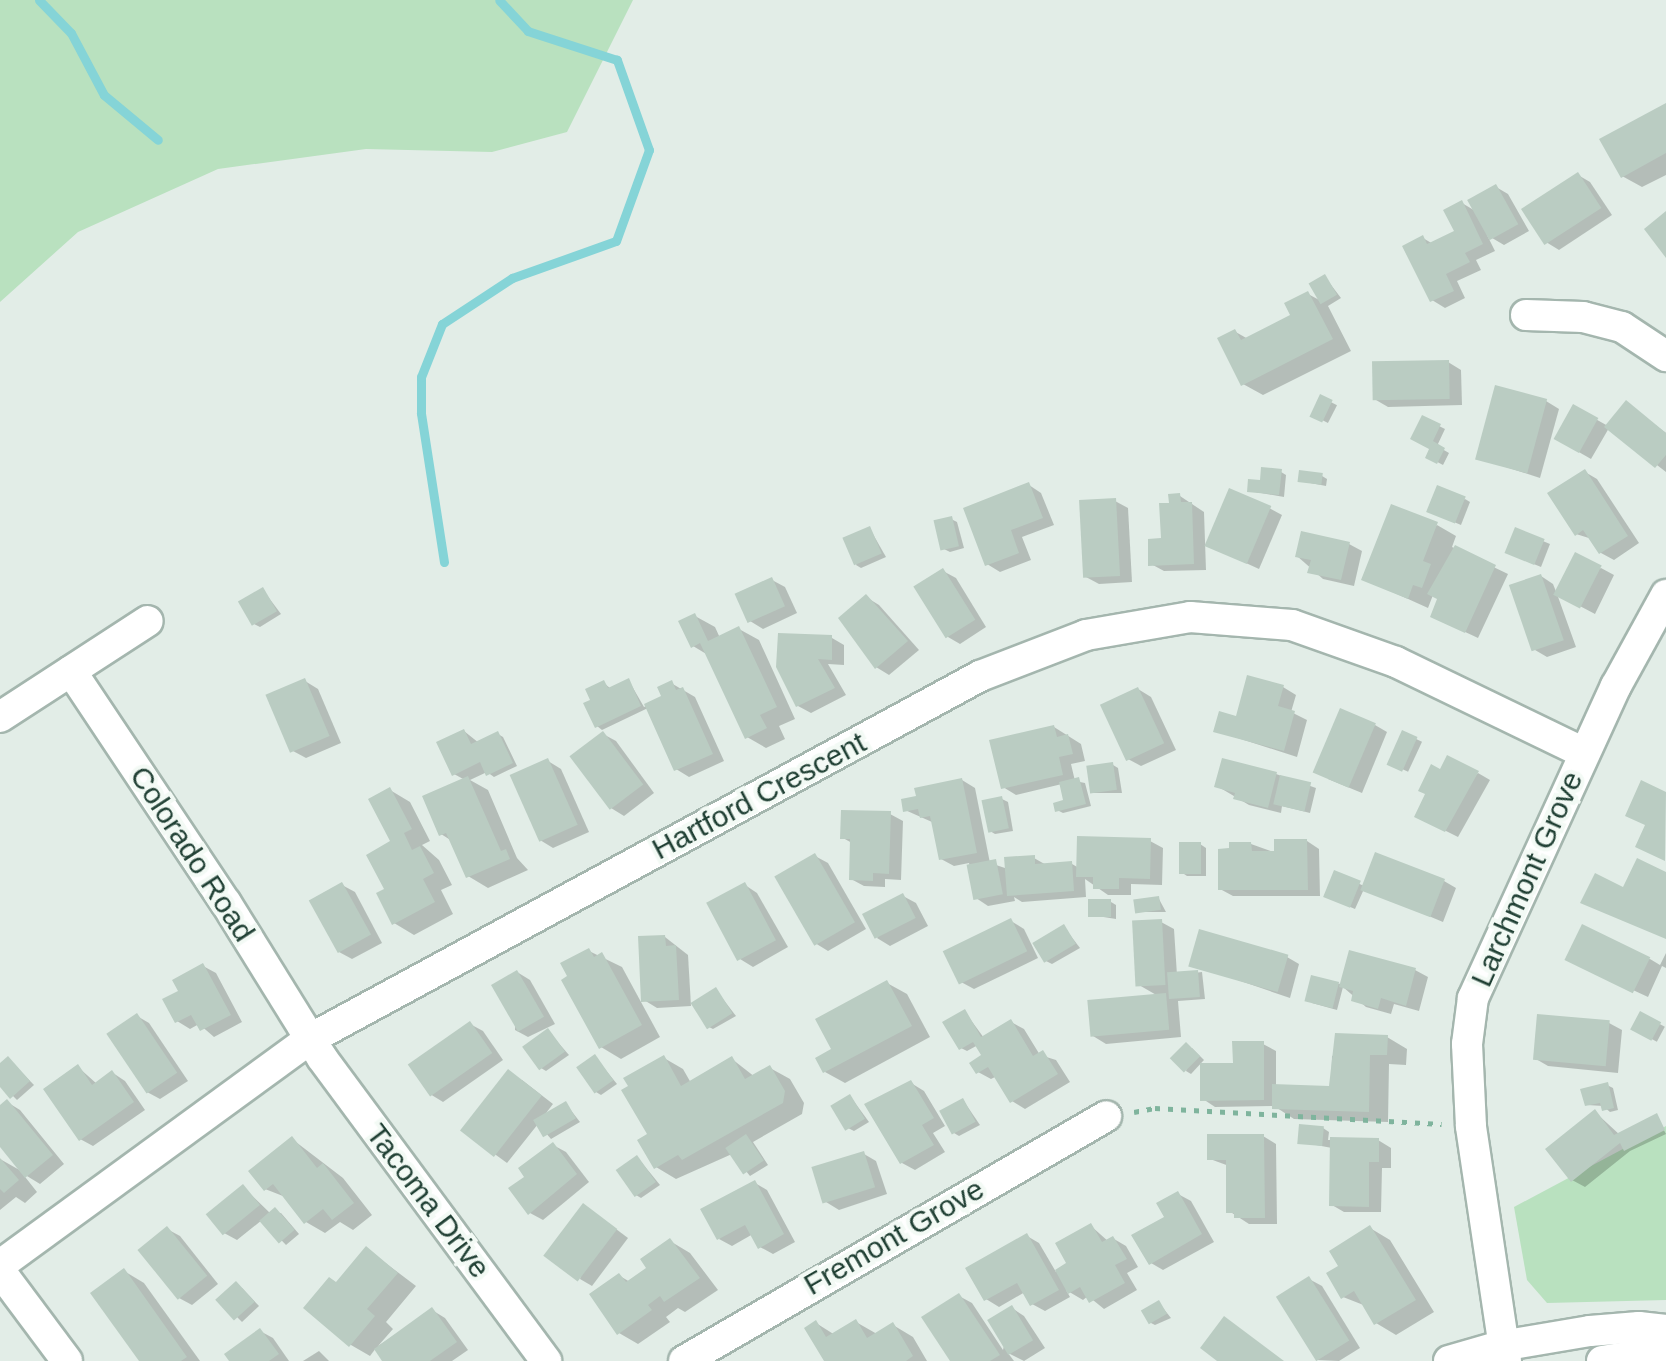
<!DOCTYPE html>
<html>
<head>
<meta charset="utf-8">
<style>
  body { margin:0 }
  #map { position:relative; width:1666px; height:1361px; overflow:hidden; background:#e2ede7; font-family:Arial,sans-serif }
  div>[style] { position:absolute }
  [style*='--x'] { left:calc(var(--x)*1px); top:calc(var(--y)*1px); width:calc(var(--w)*1px); rotate:calc(var(--a)*1deg) }
  .green>* { inset:0; background:#b9e1bf }
  .shadow>* { inset:0; background:#0003; transform-origin:0 0 }
  .stream>* { height:9px; margin:-4.5px; padding:0 4.5px; transform-origin:4.5px; border-radius:4.5px; background:#85d4d7 }
  .building>* { inset:0; background:#baccc2; transform-origin:0 0 }
  .path>* { height:5px; margin-top:-2.5px; transform-origin:0; background:repeating-linear-gradient(90deg,#7fb49d 0 5px,transparent 0 13px) }
  .roads { filter:drop-shadow(2px 0 #a4b6ae) drop-shadow(-2px 0 #a4b6ae) drop-shadow(0 2px #a4b6ae) drop-shadow(0 -2px #a4b6ae) }
  .minor>* { height:30px; margin:-15px; padding:0 15px; transform-origin:15px; border-radius:15px; background:#fff }
  .tertiary>* { height:30px; margin:-15px; padding:0 15px; transform-origin:15px; border-radius:15px; background:#fff }
  span { translate:-50% -50%; white-space:nowrap; text-align:center; line-height:1.15; -webkit-text-stroke:8px #f3faf5; paint-order:stroke }
  .street-label { font-size:30px; color:#204034 }
</style>
</head>
<body>
<div id="map">
  <div class="green">
    <i style="clip-path:polygon(0 0,633px 0,567px 132px,492px 152px,366px 149px,218px 169px,78px 232px,0 302px)"></i>
    <i style="clip-path:polygon(1666px 1126px,1666px 1300px,1547px 1303px,1527px 1280px,1514px 1207px)"></i>
  </div>
  <div class="shadow">
    <i style="clip-path:polygon(1666px 106px,1666px 175px,1642px 187px,1622px 176px)"></i>
    <i style="clip-path:polygon(1578px 175px,1590px 182px,1612px 215px,1559px 250px,1546px 242px)"></i>
    <i style="clip-path:polygon(1496px 187px,1508px 194px,1529px 231px,1504px 245px,1487px 235px,1495px 251px,1476px 260px,1481px 270px,1457px 281px,1465px 298px,1445px 308px,1432px 300px,1423px 238px,1433px 244px,1457px 232px,1462px 203px,1477px 212px)"></i>
    <i style="clip-path:polygon(1325px 277px,1341px 298px,1328px 306px,1351px 351px,1263px 395px,1243px 384px,1234px 331px,1248px 339px,1294px 316px,1308px 294px,1323px 302px)"></i>
    <i style="clip-path:polygon(1448px 362px,1461px 370px,1462px 405px,1388px 407px,1376px 400px)"></i>
    <i style="left:1321px;top:397px;width:18px;height:20px;rotate:27deg"></i>
    <i style="clip-path:polygon(1546px 401px,1559px 409px,1540px 478px,1478px 458px)"></i>
    <i style="clip-path:polygon(1626px 403px,1666px 433px,1666px 472px,1609px 428px,1591px 459px,1556px 439px,1574px 407px,1608px 426px)"></i>
    <i style="clip-path:polygon(1423px 418px,1445px 429px,1437px 446px,1449px 453px,1443px 465px,1428px 457px,1433px 448px)"></i>
    <i style="clip-path:polygon(1281px 472px,1286px 475px,1284px 497px,1250px 491px)"></i>
    <i style="clip-path:polygon(1585px 472px,1597px 479px,1639px 543px,1614px 560px,1601px 553px,1592px 539px,1576px 534px)"></i>
    <i style="clip-path:polygon(1322px 476px,1327px 479px,1326px 486px,1300px 481px)"></i>
    <i style="clip-path:polygon(1029px 485px,1041px 493px,1054px 525px,1022px 537px,1031px 560px,1000px 572px,987px 564px)"></i>
    <i style="clip-path:polygon(1180px 496px,1204px 512px,1206px 570px,1164px 571px,1151px 564px,1164px 541px,1171px 505px)"></i>
    <i style="clip-path:polygon(1465px 499px,1470px 502px,1461px 525px,1435px 514px)"></i>
    <i style="clip-path:polygon(1115px 501px,1128px 508px,1132px 582px,1099px 584px,1086px 577px)"></i>
    <i style="clip-path:polygon(1269px 508px,1282px 515px,1259px 569px,1224px 553px)"></i>
    <i style="clip-path:polygon(951px 519px,957px 522px,964px 548px,950px 552px,944px 549px)"></i>
    <i style="clip-path:polygon(1437px 525px,1456px 536px,1452px 547px,1508px 574px,1478px 638px,1446px 623px,1440px 599px,1433px 595px,1428px 608px,1364px 579px)"></i>
    <i style="clip-path:polygon(870px 529px,886px 557px,861px 568px,856px 565px)"></i>
    <i style="clip-path:polygon(1516px 530px,1550px 544px,1541px 567px,1512px 555px)"></i>
    <i style="clip-path:polygon(1349px 544px,1362px 551px,1354px 586px,1323px 579px,1297px 556px)"></i>
    <i style="clip-path:polygon(1601px 568px,1614px 575px,1595px 614px,1557px 594px,1576px 647px,1547px 657px,1535px 650px,1541px 576px,1553px 584px,1557px 594px)"></i>
    <i style="clip-path:polygon(943px 571px,956px 578px,986px 627px,960px 644px,948px 637px)"></i>
    <i style="clip-path:polygon(772px 580px,785px 587px,797px 613px,763px 629px,750px 621px)"></i>
    <i style="clip-path:polygon(263px 590px,281px 614px,260px 627px,254px 624px)"></i>
    <i style="clip-path:polygon(866px 597px,879px 605px,919px 650px,889px 675px,876px 667px)"></i>
    <i style="clip-path:polygon(695px 616px,715px 627px,720px 638px,739px 629px,759px 640px,795px 719px,779px 726px,785px 739px,766px 748px,747px 737px,708px 655px,693px 646px)"></i>
    <i style="clip-path:polygon(832px 638px,844px 645px,844px 665px,828px 664px,846px 695px,811px 713px,798px 706px,778px 667px)"></i>
    <i style="clip-path:polygon(305px 681px,318px 689px,341px 743px,306px 758px,293px 751px)"></i>
    <i style="clip-path:polygon(629px 681px,644px 707px,665px 697px,671px 683px,695px 697px,724px 761px,689px 777px,676px 769px,648px 708px,602px 730px,597px 726px,604px 683px,611px 689px)"></i>
    <i style="clip-path:polygon(1283px 687px,1296px 695px,1291px 712px,1307px 720px,1297px 757px,1216px 731px)"></i>
    <i style="clip-path:polygon(1138px 689px,1151px 697px,1176px 750px,1141px 766px,1128px 759px)"></i>
    <i style="clip-path:polygon(1375px 725px,1387px 732px,1362px 793px,1328px 779px)"></i>
    <i style="clip-path:polygon(1054px 727px,1081px 744px,1085px 761px,1071px 764px,1075px 781px,1085px 783px,1091px 806px,1063px 813px,1057px 810px,1066px 802px,1062px 784px,1016px 795px,1003px 787px)"></i>
    <i style="clip-path:polygon(464px 731px,479px 743px,498px 734px,503px 737px,517px 766px,494px 777px,487px 772px,470px 780px,488px 790px,517px 858px,528px 870px,488px 888px,468px 876px,452px 841px,441px 834px,465px 780px,454px 774px)"></i>
    <i style="left:1403px;top:733px;width:21px;height:33px;rotate:25deg"></i>
    <i style="clip-path:polygon(603px 734px,616px 741px,654px 793px,624px 816px,611px 808px)"></i>
    <i style="clip-path:polygon(548px 761px,561px 769px,589px 832px,553px 848px,540px 840px)"></i>
    <i style="clip-path:polygon(1113px 765px,1118px 768px,1122px 793px,1092px 793px)"></i>
    <i style="clip-path:polygon(1478px 773px,1490px 780px,1458px 837px,1430px 823px)"></i>
    <i style="clip-path:polygon(1276px 774px,1316px 788px,1310px 813px,1282px 806px,1281px 813px,1249px 805px,1217px 786px)"></i>
    <i style="clip-path:polygon(962px 780px,975px 788px,990px 863px,1008px 869px,1034px 858px,1048px 866px,1072px 864px,1079px 868px,1150px 841px,1163px 848px,1162px 885px,1131px 884px,1131px 895px,1108px 895px,1085px 879px,1086px 897px,1022px 902px,1014px 897px,1015px 901px,988px 906px,976px 898px,969px 863px,954px 866px,941px 859px,932px 822px,905px 810px)"></i>
    <i style="clip-path:polygon(390px 790px,410px 802px,430px 841px,422px 845px,439px 860px,452px 885px,441px 890px,453px 914px,414px 935px,394px 923px,387px 890px,394px 843px)"></i>
    <i style="clip-path:polygon(1002px 799px,1008px 802px,1013px 831px,995px 834px,990px 831px)"></i>
    <i style="clip-path:polygon(890px 814px,903px 821px,901px 880px,885px 879px,885px 887px,864px 886px,851px 879px,852px 843px,843px 838px)"></i>
    <i style="clip-path:polygon(1307px 841px,1319px 849px,1320px 896px,1233px 896px,1220px 889px,1251px 844px,1276px 853px)"></i>
    <i style="clip-path:polygon(1200px 844px,1206px 848px,1206px 876px,1187px 876px,1181px 872px)"></i>
    <i style="clip-path:polygon(815px 856px,828px 863px,866px 929px,828px 951px,815px 943px)"></i>
    <i style="clip-path:polygon(1336px 873px,1364px 886px,1444px 881px,1456px 888px,1443px 922px,1364px 889px,1355px 909px,1331px 899px)"></i>
    <i style="clip-path:polygon(342px 885px,355px 892px,382px 943px,352px 959px,339px 952px)"></i>
    <i style="clip-path:polygon(745px 885px,757px 893px,788px 947px,753px 967px,740px 959px)"></i>
    <i style="clip-path:polygon(903px 896px,916px 903px,928px 926px,890px 946px,877px 938px)"></i>
    <i style="clip-path:polygon(1159px 899px,1166px 912px,1137px 912px)"></i>
    <i style="clip-path:polygon(1111px 902px,1116px 905px,1116px 919px,1091px 915px)"></i>
    <i style="clip-path:polygon(1011px 921px,1024px 929px,1038px 958px,974px 989px,961px 982px)"></i>
    <i style="clip-path:polygon(1161px 922px,1174px 929px,1177px 975px,1202px 972px,1205px 999px,1178px 1001px,1181px 1037px,1106px 1044px,1093px 1036px,1158px 996px,1139px 985px)"></i>
    <i style="clip-path:polygon(1064px 927px,1080px 948px,1052px 964px,1046px 961px)"></i>
    <i style="clip-path:polygon(665px 937px,688px 955px,691px 1006px,657px 1008px,644px 1000px)"></i>
    <i style="clip-path:polygon(589px 951px,622px 967px,660px 1037px,621px 1059px,601px 1047px)"></i>
    <i style="clip-path:polygon(1666px 953px,1666px 968px,1662px 966px,1648px 997px,1581px 966px,1650px 959px,1660px 965px)"></i>
    <i style="clip-path:polygon(1287px 957px,1299px 964px,1290px 998px,1191px 964px)"></i>
    <i style="clip-path:polygon(203px 966px,216px 973px,242px 1022px,214px 1037px,199px 1024px,190px 1029px,177px 1021px,182px 992px)"></i>
    <i style="clip-path:polygon(1415px 970px,1428px 977px,1419px 1011px,1394px 1004px,1391px 1014px,1366px 1007px,1343px 987px,1337px 1010px,1312px 1003px,1338px 984px)"></i>
    <i style="clip-path:polygon(517px 972px,530px 980px,555px 1024px,528px 1037px,515px 1030px)"></i>
    <i style="clip-path:polygon(887px 983px,907px 994px,930px 1037px,845px 1083px,825px 1072px,835px 1050px)"></i>
    <i style="clip-path:polygon(716px 990px,736px 1016px,713px 1029px,707px 1026px)"></i>
    <i style="clip-path:polygon(965px 1012px,984px 1038px,1011px 1022px,1024px 1029px,1040px 1055px,1056px 1060px,1070px 1082px,1025px 1109px,1012px 1101px,997px 1076px,991px 1079px,978px 1072px,985px 1056px,978px 1045px,967px 1051px,961px 1048px)"></i>
    <i style="left:1641px;top:1014px;width:27px;height:17px;rotate:28deg"></i>
    <i style="clip-path:polygon(137px 1016px,149px 1023px,188px 1081px,160px 1099px,147px 1092px)"></i>
    <i style="clip-path:polygon(1609px 1023px,1622px 1030px,1618px 1073px,1548px 1066px,1536px 1059px)"></i>
    <i style="clip-path:polygon(470px 1024px,483px 1031px,503px 1060px,443px 1102px,430px 1094px)"></i>
    <i style="clip-path:polygon(548px 1031px,569px 1055px,546px 1071px,541px 1068px)"></i>
    <i style="clip-path:polygon(1387px 1037px,1407px 1049px,1406px 1065px,1389px 1064px,1388px 1122px,1294px 1119px,1274px 1106px,1215px 1107px,1203px 1099px,1263px 1044px,1276px 1051px,1276px 1087px,1331px 1088px,1332px 1056px)"></i>
    <i style="clip-path:polygon(1192px 1048px,1204px 1060px,1191px 1074px,1186px 1071px)"></i>
    <i style="clip-path:polygon(595px 1057px,617px 1084px,601px 1095px,596px 1092px)"></i>
    <i style="clip-path:polygon(664px 1058px,683px 1069px,691px 1083px,732px 1059px,755px 1077px,770px 1068px,790px 1079px,804px 1103px,802px 1114px,753px 1142px,768px 1165px,750px 1176px,732px 1154px,676px 1179px,656px 1167px,650px 1135px)"></i>
    <i style="clip-path:polygon(9px 1059px,34px 1085px,17px 1100px,0 1083px,0 1067px)"></i>
    <i style="clip-path:polygon(78px 1067px,97px 1084px,113px 1073px,125px 1081px,145px 1110px,93px 1146px,80px 1139px)"></i>
    <i style="clip-path:polygon(522px 1080px,553px 1104px,543px 1117px,566px 1104px,580px 1122px,551px 1139px,538px 1124px,507px 1163px,463px 1131px)"></i>
    <i style="clip-path:polygon(911px 1083px,924px 1091px,945px 1126px,933px 1133px,945px 1152px,915px 1170px,902px 1163px)"></i>
    <i style="clip-path:polygon(1607px 1085px,1613px 1088px,1618px 1110px,1610px 1112px,1603px 1106px,1587px 1105px)"></i>
    <i style="clip-path:polygon(850px 1096px,869px 1122px,854px 1131px,848px 1128px)"></i>
    <i style="clip-path:polygon(963px 1100px,980px 1125px,959px 1136px,954px 1133px)"></i>
    <i style="clip-path:polygon(7px 1102px,20px 1110px,64px 1164px,40px 1184px,22px 1173px,37px 1192px,25px 1203px,16px 1197px,0 1210px,0 1159px,23px 1172px,0 1143px,0 1108px)"></i>
    <i style="clip-path:polygon(1595px 1112px,1620px 1135px,1656px 1116px,1666px 1134px,1630px 1151px,1585px 1187px,1572px 1180px)"></i>
    <i style="clip-path:polygon(1323px 1128px,1329px 1132px,1328px 1140px,1378px 1140px,1391px 1148px,1391px 1168px,1382px 1168px,1381px 1212px,1344px 1212px,1332px 1205px,1332px 1148px,1300px 1142px)"></i>
    <i style="clip-path:polygon(1263px 1136px,1276px 1144px,1277px 1224px,1249px 1224px,1229px 1211px,1229px 1166px,1210px 1159px)"></i>
    <i style="clip-path:polygon(292px 1139px,343px 1178px,372px 1215px,353px 1230px,340px 1222px,325px 1233px,306px 1222px,288px 1198px,265px 1189px)"></i>
    <i style="clip-path:polygon(553px 1145px,566px 1152px,589px 1182px,543px 1220px,530px 1213px,527px 1177px)"></i>
    <i style="clip-path:polygon(864px 1154px,876px 1161px,887px 1194px,839px 1210px,826px 1202px)"></i>
    <i style="clip-path:polygon(638px 1158px,660px 1185px,641px 1198px,636px 1195px)"></i>
    <i style="clip-path:polygon(755px 1183px,767px 1190px,795px 1242px,773px 1254px,760px 1247px,753px 1234px,732px 1246px,719px 1239px)"></i>
    <i style="clip-path:polygon(243px 1187px,271px 1214px,281px 1213px,299px 1234px,286px 1245px,262px 1220px,237px 1240px,224px 1233px)"></i>
    <i style="clip-path:polygon(1178px 1194px,1191px 1201px,1214px 1242px,1163px 1270px,1151px 1263px)"></i>
    <i style="clip-path:polygon(596px 1214px,628px 1238px,592px 1286px,580px 1279px)"></i>
    <i style="clip-path:polygon(1091px 1226px,1109px 1242px,1114px 1239px,1126px 1246px,1138px 1267px,1127px 1273px,1137px 1290px,1104px 1309px,1088px 1296px,1083px 1300px,1066px 1290px,1070px 1297px,1045px 1311px,1032px 1304px,1025px 1292px,999px 1307px,986px 1299px,1027px 1236px,1039px 1243px,1056px 1272px,1070px 1264px)"></i>
    <i style="clip-path:polygon(1370px 1228px,1390px 1240px,1434px 1312px,1396px 1335px,1376px 1323px,1366px 1306px,1343px 1297px,1341px 1267px)"></i>
    <i style="clip-path:polygon(167px 1229px,180px 1236px,218px 1284px,192px 1305px,179px 1298px)"></i>
    <i style="clip-path:polygon(670px 1241px,690px 1253px,718px 1290px,685px 1312px,678px 1308px,666px 1317px,670px 1322px,638px 1344px,619px 1333px,620px 1276px,630px 1282px,650px 1268px)"></i>
    <i style="clip-path:polygon(367px 1249px,416px 1286px,386px 1322px,393px 1329px,378px 1346px,432px 1310px,445px 1318px,468px 1350px,452px 1361px,385px 1361px,376px 1348px,370px 1356px,351px 1345px,337px 1284px)"></i>
    <i style="clip-path:polygon(124px 1271px,144px 1283px,200px 1361px,142px 1361px)"></i>
    <i style="clip-path:polygon(1309px 1279px,1322px 1286px,1360px 1348px,1339px 1361px,1317px 1360px)"></i>
    <i style="clip-path:polygon(242px 1288px,259px 1306px,242px 1322px,220px 1300px)"></i>
    <i style="clip-path:polygon(959px 1296px,972px 1303px,1003px 1350px,1012px 1308px,1024px 1316px,1045px 1348px,1024px 1361px,1008px 1353px,1014px 1361px,953px 1361px)"></i>
    <i style="clip-path:polygon(1159px 1303px,1171px 1318px,1155px 1325px,1149px 1322px)"></i>
    <i style="clip-path:polygon(856px 1322px,877px 1334px,893px 1325px,913px 1337px,927px 1361px,827px 1361px,816px 1323px,835px 1335px)"></i>
    <i style="clip-path:polygon(260px 1331px,273px 1338px,289px 1361px,232px 1361px)"></i>
    <i style="clip-path:polygon(319px 1351px,329px 1361px,303px 1361px)"></i>
  </div>
  <div class="stream">
    <i style="--x:39;--y:0;--w:46;--a:45.9"></i>
    <i style="--x:71;--y:33;--w:70;--a:62"></i>
    <i style="--x:104;--y:95;--w:70;--a:39.8"></i>
    <i style="--x:444;--y:562;--w:151;--a:-98.8"></i>
    <i style="--x:421;--y:413;--w:36;--a:-90"></i>
    <i style="--x:421;--y:377;--w:57;--a:-68.4"></i>
    <i style="--x:442;--y:324;--w:84;--a:-33.3"></i>
    <i style="--x:512;--y:278;--w:110;--a:-19.6"></i>
    <i style="--x:616;--y:241;--w:97;--a:-70.1"></i>
    <i style="--x:649;--y:150;--w:96;--a:-109.6"></i>
    <i style="--x:617;--y:60;--w:94;--a:-162"></i>
    <i style="--x:528;--y:31;--w:42;--a:-133.1"></i>
  </div>
  <div class="building">
    <i style="clip-path:polygon(1666px 103px,1666px 153px,1621px 178px,1599px 139px)"></i>
    <i style="left:1578px;top:172px;width:43px;height:68px;rotate:57deg"></i>
    <i style="left:1496px;top:184px;width:46px;height:33px;rotate:61deg"></i>
    <i style="clip-path:polygon(1462px 200px,1483px 244px,1465px 253px,1470px 262px,1446px 274px,1454px 291px,1430px 302px,1402px 246px,1423px 235px,1427px 244px,1454px 231px,1443px 210px)"></i>
    <i style="clip-path:polygon(1666px 211px,1666px 258px,1644px 229px)"></i>
    <i style="left:1325px;top:274px;width:24px;height:19px;rotate:60deg"></i>
    <i style="clip-path:polygon(1308px 291px,1333px 339px,1241px 386px,1217px 338px,1235px 329px,1241px 340px,1290px 315px,1284px 303px)"></i>
    <i style="left:1449px;top:360px;width:39px;height:77px;rotate:89deg"></i>
    <i style="left:1495px;top:385px;width:54px;height:77px;rotate:15deg"></i>
    <i style="left:1320px;top:394px;width:14px;height:25px;rotate:25deg"></i>
    <i style="clip-path:polygon(1626px 400px,1666px 433px,1666px 455px,1655px 468px,1604px 427px)"></i>
    <i style="left:1573px;top:404px;width:29px;height:40px;rotate:29deg"></i>
    <i style="clip-path:polygon(1422px 415px,1441px 424px,1433px 441px,1445px 448px,1437px 464px,1425px 458px,1429px 449px,1410px 439px)"></i>
    <i style="clip-path:polygon(1261px 467px,1282px 469px,1279px 495px,1247px 492px,1248px 479px,1260px 480px)"></i>
    <i style="clip-path:polygon(1585px 469px,1628px 536px,1599px 554px,1583px 530px,1575px 536px,1547px 493px)"></i>
    <i style="left:1299px;top:470px;width:24px;height:12px;rotate:7deg"></i>
    <i style="clip-path:polygon(1029px 482px,1043px 518px,1011px 530px,1019px 553px,985px 566px,963px 508px)"></i>
    <i style="left:1437px;top:485px;width:31px;height:29px;rotate:22deg"></i>
    <i style="left:1229px;top:488px;width:46px;height:63px;rotate:23deg"></i>
    <i style="clip-path:polygon(1180px 493px,1181px 502px,1192px 502px,1194px 564px,1148px 566px,1148px 539px,1161px 538px,1159px 503px,1169px 503px,1168px 494px)"></i>
    <i style="left:1116px;top:498px;width:78px;height:37px;rotate:87deg"></i>
    <i style="clip-path:polygon(1391px 504px,1438px 522px,1423px 561px,1431px 564px,1422px 588px,1413px 585px,1408px 599px,1361px 580px)"></i>
    <i style="left:952px;top:516px;width:31px;height:19px;rotate:77deg"></i>
    <i style="left:870px;top:526px;width:30px;height:30px;rotate:67deg"></i>
    <i style="left:1515px;top:527px;width:32px;height:28px;rotate:22deg"></i>
    <i style="clip-path:polygon(1301px 531px,1350px 542px,1341px 580px,1307px 573px,1311px 560px,1295px 557px)"></i>
    <i style="clip-path:polygon(1455px 545px,1496px 565px,1465px 633px,1430px 617px,1437px 599px,1427px 594px)"></i>
    <i style="left:1575px;top:552px;width:30px;height:48px;rotate:27deg"></i>
    <i style="left:943px;top:568px;width:61px;height:35px;rotate:58deg"></i>
    <i style="left:1541px;top:574px;width:70px;height:34px;rotate:71deg"></i>
    <i style="left:772px;top:577px;width:32px;height:41px;rotate:66deg"></i>
    <i style="left:263px;top:587px;width:28px;height:29px;rotate:60deg"></i>
    <i style="clip-path:polygon(866px 594px,908px 641px,875px 669px,838px 618px)"></i>
    <i style="clip-path:polygon(695px 613px,708px 641px,739px 626px,777px 707px,760px 715px,767px 728px,745px 739px,700px 643px,691px 648px,678px 621px)"></i>
    <i style="clip-path:polygon(778px 633px,832px 635px,832px 660px,818px 659px,835px 688px,796px 707px,776px 667px)"></i>
    <i style="clip-path:polygon(1247px 675px,1284px 685px,1278px 706px,1295px 711px,1284px 751px,1213px 732px,1219px 711px,1236px 716px)"></i>
    <i style="left:305px;top:678px;width:63px;height:43px;rotate:67deg"></i>
    <i style="clip-path:polygon(629px 678px,641px 706px,595px 728px,583px 703px,590px 700px,585px 689px,604px 680px,608px 688px)"></i>
    <i style="clip-path:polygon(672px 680px,676px 690px,683px 687px,713px 754px,674px 771px,644px 704px,661px 696px,657px 687px)"></i>
    <i style="left:1138px;top:687px;width:62px;height:42px;rotate:65deg"></i>
    <i style="left:1340px;top:708px;width:39px;height:70px;rotate:23deg"></i>
    <i style="clip-path:polygon(1054px 725px,1057px 737px,1068px 734px,1073px 754px,1059px 757px,1063px 775px,1001px 789px,989px 740px)"></i>
    <i style="clip-path:polygon(464px 729px,471px 744px,498px 731px,513px 763px,486px 776px,480px 762px,452px 776px,436px 742px)"></i>
    <i style="left:1402px;top:730px;width:17px;height:38px;rotate:24deg"></i>
    <i style="left:603px;top:731px;width:67px;height:42px;rotate:53deg"></i>
    <i style="clip-path:polygon(1447px 755px,1479px 771px,1445px 832px,1414px 817px,1425px 794px,1418px 791px,1431px 764px,1440px 769px)"></i>
    <i style="left:548px;top:758px;width:73px;height:42px;rotate:66deg"></i>
    <i style="clip-path:polygon(1222px 758px,1277px 772px,1268px 808px,1233px 799px,1235px 793px,1214px 787px)"></i>
    <i style="left:1113px;top:762px;width:28px;height:27px;rotate:82deg"></i>
    <i style="left:1280px;top:775px;width:32px;height:30px;rotate:13deg"></i>
    <i style="clip-path:polygon(468px 776px,501px 851px,506px 849px,510px 859px,466px 878px,446px 833px,439px 836px,422px 796px)"></i>
    <i style="clip-path:polygon(1079px 777px,1086px 804px,1055px 812px,1053px 803px,1063px 800px,1059px 782px)"></i>
    <i style="clip-path:polygon(962px 778px,977px 853px,939px 860px,930px 816px,920px 818px,918px 809px,903px 812px,901px 799px,916px 796px,914px 788px)"></i>
    <i style="clip-path:polygon(1641px 780px,1666px 792px,1665px 861px,1635px 847px,1645px 825px,1625px 816px)"></i>
    <i style="clip-path:polygon(390px 787px,412px 829px,404px 833px,412px 850px,420px 846px,434px 873px,423px 879px,435px 902px,392px 925px,376px 893px,384px 889px,366px 855px,390px 841px,368px 799px)"></i>
    <i style="left:1002px;top:796px;width:33px;height:21px;rotate:78deg"></i>
    <i style="clip-path:polygon(841px 810px,891px 811px,889px 874px,873px 873px,873px 881px,849px 880px,850px 839px,840px 839px)"></i>
    <i style="clip-path:polygon(1077px 836px,1151px 838px,1150px 879px,1119px 878px,1119px 889px,1093px 889px,1093px 877px,1076px 877px)"></i>
    <i style="clip-path:polygon(1274px 839px,1307px 839px,1308px 890px,1218px 890px,1218px 849px,1229px 848px,1229px 842px,1251px 842px,1252px 851px,1274px 851px)"></i>
    <i style="left:1179px;top:842px;width:22px;height:32px"></i>
    <i style="left:1375px;top:852px;width:75px;height:41px;rotate:21deg"></i>
    <i style="left:815px;top:853px;width:80px;height:47px;rotate:60deg"></i>
    <i style="clip-path:polygon(1035px 855px,1035px 864px,1072px 861px,1074px 891px,1007px 896px,1004px 857px)"></i>
    <i style="clip-path:polygon(1637px 858px,1666px 872px,1666px 939px,1580px 903px,1595px 873px,1623px 887px)"></i>
    <i style="left:996px;top:859px;width:36px;height:30px;rotate:79deg"></i>
    <i style="left:1334px;top:870px;width:29px;height:29px;rotate:22deg"></i>
    <i style="left:342px;top:882px;width:60px;height:38px;rotate:61deg"></i>
    <i style="left:745px;top:882px;width:66px;height:44px;rotate:62deg"></i>
    <i style="left:903px;top:893px;width:28px;height:46px;rotate:63deg"></i>
    <i style="left:1159px;top:896px;width:14px;height:26px;rotate:82deg"></i>
    <i style="left:1088px;top:899px;width:23px;height:18px"></i>
    <i style="left:1011px;top:918px;width:37px;height:76px;rotate:64deg"></i>
    <i style="left:1162px;top:919px;width:66px;height:30px;rotate:87deg"></i>
    <i style="left:1064px;top:924px;width:23px;height:37px;rotate:59deg"></i>
    <i style="left:1582px;top:924px;width:76px;height:40px;rotate:26deg"></i>
    <i style="left:1199px;top:929px;width:93px;height:39px;rotate:16deg"></i>
    <i style="clip-path:polygon(665px 935px,666px 946px,676px 945px,679px 1000px,641px 1002px,638px 936px)"></i>
    <i style="clip-path:polygon(589px 948px,594px 957px,602px 952px,642px 1025px,599px 1049px,561px 980px,567px 976px,560px 963px)"></i>
    <i style="clip-path:polygon(1349px 950px,1416px 968px,1406px 1006px,1381px 998px,1378px 1009px,1351px 1001px,1353px 991px,1339px 987px)"></i>
    <i style="clip-path:polygon(203px 963px,231px 1015px,200px 1031px,191px 1015px,175px 1023px,162px 999px,178px 991px,172px 980px)"></i>
    <i style="left:517px;top:970px;width:54px;height:30px;rotate:60deg"></i>
    <i style="left:1198px;top:970px;width:27px;height:31px;rotate:86deg"></i>
    <i style="left:1311px;top:975px;width:29px;height:27px;rotate:14deg"></i>
    <i style="clip-path:polygon(887px 980px,912px 1026px,823px 1073px,815px 1058px,831px 1049px,815px 1019px)"></i>
    <i style="left:716px;top:987px;width:31px;height:30px;rotate:58deg"></i>
    <i style="left:1166px;top:993px;width:37px;height:79px;rotate:85deg"></i>
    <i style="clip-path:polygon(965px 1009px,981px 1037px,1011px 1019px,1033px 1056px,1043px 1050px,1058px 1074px,1010px 1103px,988px 1067px,976px 1074px,969px 1063px,981px 1055px,973px 1042px,959px 1050px,942px 1022px)"></i>
    <i style="left:1640px;top:1011px;width:24px;height:21px;rotate:28deg"></i>
    <i style="left:137px;top:1013px;width:72px;height:37px;rotate:56deg"></i>
    <i style="left:1537px;top:1014px;width:73px;height:46px;rotate:5deg"></i>
    <i style="left:470px;top:1021px;width:39px;height:76px;rotate:55deg"></i>
    <i style="left:548px;top:1028px;width:29px;height:32px;rotate:54deg"></i>
    <i style="clip-path:polygon(1335px 1033px,1388px 1035px,1387px 1055px,1370px 1055px,1369px 1112px,1272px 1109px,1272px 1084px,1329px 1086px)"></i>
    <i style="clip-path:polygon(1232px 1041px,1264px 1041px,1264px 1100px,1200px 1101px,1200px 1063px,1233px 1063px)"></i>
    <i style="left:1186px;top:1042px;width:20px;height:23px;rotate:45deg"></i>
    <i style="left:595px;top:1054px;width:32px;height:23px;rotate:55deg"></i>
    <i style="clip-path:polygon(664px 1055px,681px 1086px,732px 1056px,745px 1079px,770px 1065px,785px 1091px,783px 1103px,682px 1160px,678px 1155px,654px 1169px,637px 1140px,647px 1134px,621px 1090px,628px 1086px,623px 1078px)"></i>
    <i style="clip-path:polygon(8px 1056px,30px 1081px,10px 1099px,0 1087px,0 1063px)"></i>
    <i style="clip-path:polygon(78px 1064px,92px 1085px,112px 1070px,134px 1102px,79px 1141px,43px 1089px)"></i>
    <i style="left:508px;top:1069px;width:43px;height:78px;rotate:38deg"></i>
    <i style="clip-path:polygon(911px 1080px,934px 1118px,922px 1125px,934px 1145px,900px 1164px,864px 1104px)"></i>
    <i style="clip-path:polygon(1608px 1082px,1614px 1108px,1602px 1111px,1600px 1103px,1585px 1106px,1580px 1089px)"></i>
    <i style="left:850px;top:1094px;width:29px;height:23px;rotate:59deg"></i>
    <i style="left:963px;top:1098px;width:27px;height:27px;rotate:62deg"></i>
    <i style="clip-path:polygon(7px 1099px,53px 1155px,25px 1178px,0 1147px,0 1105px)"></i>
    <i style="left:566px;top:1101px;width:20px;height:38px;rotate:60deg"></i>
    <i style="clip-path:polygon(1595px 1109px,1614px 1135px,1657px 1113px,1665px 1130px,1624px 1151px,1620px 1143px,1571px 1182px,1545px 1149px)"></i>
    <i style="left:1299px;top:1124px;width:25px;height:20px;rotate:5deg"></i>
    <i style="left:746px;top:1134px;width:32px;height:25px;rotate:56deg"></i>
    <i style="clip-path:polygon(1207px 1134px,1264px 1134px,1265px 1218px,1234px 1218px,1234px 1213px,1226px 1213px,1226px 1160px,1207px 1160px)"></i>
    <i style="clip-path:polygon(292px 1136px,317px 1168px,323px 1163px,354px 1203px,332px 1220px,323px 1209px,304px 1224px,273px 1184px,264px 1191px,248px 1171px)"></i>
    <i style="clip-path:polygon(1330px 1137px,1379px 1138px,1379px 1162px,1369px 1162px,1369px 1207px,1329px 1206px)"></i>
    <i style="clip-path:polygon(553px 1142px,577px 1174px,528px 1215px,508px 1188px,524px 1177px,518px 1168px)"></i>
    <i style="left:864px;top:1151px;width:38px;height:55px;rotate:73deg"></i>
    <i style="left:637px;top:1155px;width:33px;height:26px;rotate:55deg"></i>
    <i style="clip-path:polygon(0 1158px,19px 1180px,4px 1193px,0 1189px)"></i>
    <i style="clip-path:polygon(755px 1180px,784px 1234px,758px 1249px,745px 1225px,717px 1240px,700px 1209px)"></i>
    <i style="left:243px;top:1184px;width:27px;height:48px;rotate:51deg"></i>
    <i style="clip-path:polygon(1178px 1191px,1202px 1234px,1149px 1265px,1131px 1235px,1164px 1217px,1156px 1203px)"></i>
    <i style="left:583px;top:1203px;width:43px;height:66px;rotate:37deg"></i>
    <i style="left:275px;top:1207px;width:30px;height:21px;rotate:49deg"></i>
    <i style="clip-path:polygon(1091px 1223px,1102px 1242px,1113px 1236px,1127px 1259px,1115px 1265px,1125px 1283px,1089px 1303px,1080px 1287px,1068px 1294px,1055px 1270px,1066px 1263px,1055px 1243px)"></i>
    <i style="clip-path:polygon(1370px 1225px,1416px 1300px,1374px 1325px,1354px 1291px,1341px 1299px,1326px 1273px,1338px 1266px,1329px 1251px)"></i>
    <i style="left:167px;top:1226px;width:64px;height:38px;rotate:51deg"></i>
    <i style="clip-path:polygon(1027px 1233px,1059px 1290px,1030px 1306px,1017px 1283px,984px 1301px,965px 1268px)"></i>
    <i style="clip-path:polygon(670px 1238px,700px 1278px,664px 1302px,660px 1296px,648px 1305px,652px 1310px,617px 1335px,589px 1294px,619px 1273px,626px 1282px,646px 1268px,640px 1259px)"></i>
    <i style="clip-path:polygon(366px 1246px,398px 1273px,367px 1309px,375px 1316px,349px 1347px,303px 1308px,329px 1277px,336px 1282px)"></i>
    <i style="clip-path:polygon(124px 1268px,187px 1357px,181px 1361px,139px 1361px,90px 1293px)"></i>
    <i style="left:1309px;top:1276px;width:76px;height:39px;rotate:58deg"></i>
    <i style="left:236px;top:1281px;width:28px;height:28px;rotate:48deg"></i>
    <i style="clip-path:polygon(959px 1293px,1000px 1355px,990px 1361px,950px 1361px,921px 1317px)"></i>
    <i style="left:1159px;top:1300px;width:16px;height:21px;rotate:60deg"></i>
    <i style="left:1012px;top:1305px;width:41px;height:29px;rotate:59deg"></i>
    <i style="clip-path:polygon(432px 1307px,457px 1342px,430px 1361px,382px 1361px,374px 1349px)"></i>
    <i style="clip-path:polygon(1224px 1316px,1284px 1361px,1217px 1361px,1200px 1348px)"></i>
    <i style="clip-path:polygon(856px 1319px,867px 1338px,893px 1322px,913px 1356px,906px 1361px,824px 1361px,804px 1328px,816px 1320px,826px 1337px)"></i>
    <i style="clip-path:polygon(260px 1328px,279px 1354px,269px 1361px,229px 1361px,224px 1354px)"></i>
  </div>
  <div class="path">
    <i style="--x:1134;--y:1112;--w:21;--a:-11"></i>
    <i style="--x:1155;--y:1108;--w:287;--a:3.2"></i>
  </div>
  <div class="roads">
    <div class="minor">
      <i style="--x:1526;--y:315;--w:57;--a:2"></i>
      <i style="--x:1583;--y:317;--w:40;--a:14.4"></i>
      <i style="--x:1622;--y:327;--w:53;--a:33.4"></i>
      <i style="--x:71;--y:671;--w:279;--a:56.3"></i>
      <i style="--x:226;--y:903;--w:182;--a:58.2"></i>
      <i style="--x:322;--y:1058;--w:377;--a:53.5"></i>
      <i style="--x:0;--y:717;--w:176;--a:-33"></i>
      <i style="--x:0;--y:1265;--w:384;--a:-36.1"></i>
      <i style="--x:310;--y:1039;--w:762;--a:-28.45"></i>
      <i style="--x:980;--y:676;--w:114;--a:-21.1"></i>
      <i style="--x:1086;--y:635;--w:106;--a:-9.8"></i>
      <i style="--x:1190;--y:617;--w:102;--a:4.5"></i>
      <i style="--x:1292;--y:625;--w:110;--a:19.6"></i>
      <i style="--x:1396;--y:662;--w:209;--a:25.8"></i>
      <i style="--x:0;--y:1271;--w:112;--a:53.3"></i>
      <i style="--x:684;--y:1361;--w:488;--a:-30.1"></i>
      <i style="--x:1506;--y:1361;--w:238;--a:-98.5"></i>
      <i style="--x:1471;--y:1126;--w:82;--a:-92.8"></i>
      <i style="--x:1467;--y:1044;--w:46;--a:-82.6"></i>
      <i style="--x:1473;--y:998;--w:343;--a:-65.4"></i>
      <i style="--x:1616;--y:686;--w:104;--a:-61.2"></i>
    </div>
    <div class="tertiary">
      <i style="--x:1449;--y:1361;--w:54;--a:-16.1"></i>
      <i style="--x:1501;--y:1346;--w:90;--a:-9.6"></i>
      <i style="--x:1590;--y:1331;--w:49;--a:-4.7"></i>
      <i style="--x:1639;--y:1327;--w:27;--a:6"></i>
      <i style="--x:1602;--y:1361;--w:65;--a:-8.9"></i>
    </div>
  </div>
  <div class="street-label">
    <span style="left:759px;top:796px;rotate:-28deg">Hartford Crescent</span>
    <span style="left:192px;top:854px;rotate:57deg">Colorado Road</span>
    <span style="left:1527px;top:879px;rotate:-66deg">Larchmont Grove</span>
    <span style="left:428px;top:1201px;rotate:53deg">Tacoma Drive</span>
    <span style="left:894px;top:1237px;rotate:-30deg">Fremont Grove</span>
  </div>
</div>
</body>
</html>
